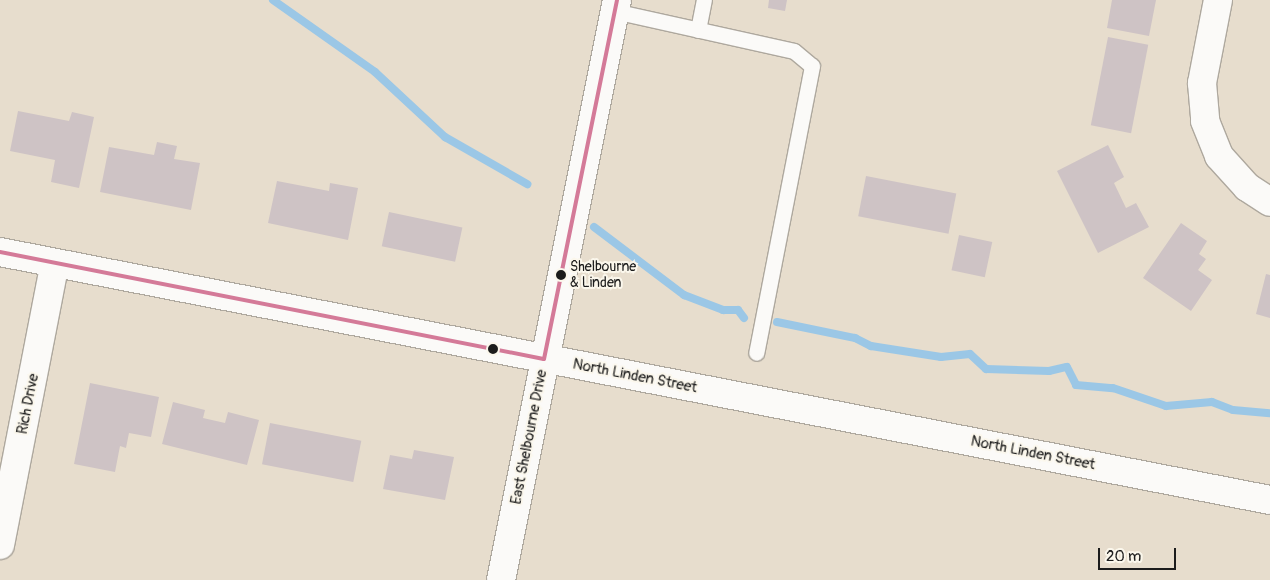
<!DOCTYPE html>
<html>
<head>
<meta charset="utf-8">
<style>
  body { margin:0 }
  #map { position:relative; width:1270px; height:580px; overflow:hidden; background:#e7ddcd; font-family:Pangolin,sans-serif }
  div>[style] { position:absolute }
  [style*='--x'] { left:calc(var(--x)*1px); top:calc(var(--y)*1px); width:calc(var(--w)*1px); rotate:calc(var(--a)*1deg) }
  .stream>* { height:8px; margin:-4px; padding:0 4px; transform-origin:4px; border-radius:4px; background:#9bc7e6 }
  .building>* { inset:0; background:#cec3c5; transform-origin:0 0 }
  .roads { filter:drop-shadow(1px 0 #aea89e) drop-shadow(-1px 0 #aea89e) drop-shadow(0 1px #aea89e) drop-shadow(0 -1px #aea89e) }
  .service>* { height:15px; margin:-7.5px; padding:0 7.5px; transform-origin:7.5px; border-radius:7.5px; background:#fbfaf8 }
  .minor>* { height:28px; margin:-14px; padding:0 14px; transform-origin:14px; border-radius:14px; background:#fbfaf8 }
  .tertiary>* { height:28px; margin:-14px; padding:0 14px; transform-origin:14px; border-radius:14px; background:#fbfaf8 }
  .secondary>* { height:28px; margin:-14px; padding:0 14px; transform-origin:14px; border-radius:14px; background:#fbfaf8 }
  .bus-1>* { height:4px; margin:-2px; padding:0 2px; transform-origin:2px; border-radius:2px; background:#d47a98 }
  .dots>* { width:14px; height:14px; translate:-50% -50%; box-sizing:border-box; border:2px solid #fbf7ec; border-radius:50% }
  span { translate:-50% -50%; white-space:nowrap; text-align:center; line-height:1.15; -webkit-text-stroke:4px #fbf7ec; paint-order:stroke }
  .bus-label { font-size:14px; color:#1c1c1c }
  .left { translate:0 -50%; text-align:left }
  .street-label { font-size:15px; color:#1c1c1c }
  .scale { position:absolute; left:1098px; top:548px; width:78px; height:22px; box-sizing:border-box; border:2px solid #1c1c1c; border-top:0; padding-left:6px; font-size:15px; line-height:18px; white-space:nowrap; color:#1c1c1c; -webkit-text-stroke:4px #fbf7ec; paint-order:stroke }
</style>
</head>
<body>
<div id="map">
  <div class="stream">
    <i style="--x:273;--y:0;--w:125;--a:35.2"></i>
    <i style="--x:375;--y:72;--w:96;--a:42.9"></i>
    <i style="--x:445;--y:137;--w:95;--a:29.8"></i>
    <i style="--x:594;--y:227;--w:113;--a:37.1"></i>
    <i style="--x:684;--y:295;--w:42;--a:21"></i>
    <i style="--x:723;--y:310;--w:15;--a:0"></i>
    <i style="--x:738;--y:310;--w:10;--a:53"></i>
    <i style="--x:777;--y:322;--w:80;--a:11.6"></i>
    <i style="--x:855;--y:338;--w:18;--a:27"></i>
    <i style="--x:871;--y:346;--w:71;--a:8.9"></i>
    <i style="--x:941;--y:357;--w:29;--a:-6"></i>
    <i style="--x:970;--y:354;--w:22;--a:43"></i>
    <i style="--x:986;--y:369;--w:63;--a:1.8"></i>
    <i style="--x:1049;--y:371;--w:18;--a:-13"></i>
    <i style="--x:1067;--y:367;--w:20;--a:63"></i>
    <i style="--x:1076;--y:385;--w:37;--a:5"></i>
    <i style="--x:1113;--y:388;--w:56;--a:18.8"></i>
    <i style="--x:1166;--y:406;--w:46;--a:-5"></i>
    <i style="--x:1212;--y:402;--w:22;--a:21"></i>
    <i style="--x:1233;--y:410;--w:37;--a:5"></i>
  </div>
  <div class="building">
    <i style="clip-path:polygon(769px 0,787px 0,785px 11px,768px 8px)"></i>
    <i style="clip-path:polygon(1112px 0,1156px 0,1149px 36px,1107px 28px)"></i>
    <i style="left:1108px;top:37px;width:41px;height:90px;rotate:11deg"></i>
    <i style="clip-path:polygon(18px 111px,69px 121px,72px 112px,94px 117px,79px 188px,51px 182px,55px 160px,10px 151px)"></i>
    <i style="clip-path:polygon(157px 142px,177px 146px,174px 159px,200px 163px,191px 210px,100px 192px,109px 147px,154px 155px)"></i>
    <i style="clip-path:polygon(1108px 145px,1124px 177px,1114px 183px,1126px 208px,1136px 203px,1149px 227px,1098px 253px,1057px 171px)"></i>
    <i style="left:866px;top:176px;width:92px;height:41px;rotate:11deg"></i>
    <i style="clip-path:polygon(277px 181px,329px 191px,330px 183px,358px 188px,348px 240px,268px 223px)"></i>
    <i style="left:389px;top:212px;width:75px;height:35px;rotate:12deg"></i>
    <i style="clip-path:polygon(1181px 223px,1207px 241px,1199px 254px,1206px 259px,1198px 270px,1212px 280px,1191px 311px,1143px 278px)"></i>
    <i style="left:959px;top:235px;width:34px;height:36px;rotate:12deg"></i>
    <i style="clip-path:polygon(1266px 274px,1270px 275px,1270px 318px,1256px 314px)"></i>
    <i style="clip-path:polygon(90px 383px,159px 397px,151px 437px,129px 433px,126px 448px,120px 446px,115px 472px,74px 464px)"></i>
    <i style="clip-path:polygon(173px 402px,205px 410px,203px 418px,225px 423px,228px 412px,259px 420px,247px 465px,162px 444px)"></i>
    <i style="left:270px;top:423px;width:93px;height:42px;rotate:11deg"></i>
    <i style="clip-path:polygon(414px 450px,454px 457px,445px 500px,383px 489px,390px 455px,412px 459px)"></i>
  </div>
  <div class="roads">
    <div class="service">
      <i style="--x:614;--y:11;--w:184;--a:12.5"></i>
      <i style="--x:794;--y:51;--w:23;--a:40"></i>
      <i style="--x:812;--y:66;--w:292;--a:101"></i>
      <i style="--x:698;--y:30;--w:31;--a:-79"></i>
    </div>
    <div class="minor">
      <i style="--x:1218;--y:0;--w:85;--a:100.9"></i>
      <i style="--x:1202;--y:83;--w:38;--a:85"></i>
      <i style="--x:1205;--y:121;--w:38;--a:68"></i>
      <i style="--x:1219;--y:156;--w:42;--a:47.9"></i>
      <i style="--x:1247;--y:187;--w:27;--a:33"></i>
      <i style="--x:0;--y:545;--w:287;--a:-79"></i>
    </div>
    <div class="tertiary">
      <i style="--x:501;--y:580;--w:591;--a:-78.69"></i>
    </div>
    <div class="secondary">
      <i style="--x:0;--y:252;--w:1294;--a:11.05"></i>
    </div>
  </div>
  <div class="bus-1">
    <i style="--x:0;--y:252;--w:554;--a:11.13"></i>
    <i style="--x:544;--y:359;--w:366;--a:-78.5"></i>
  </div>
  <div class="dots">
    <i style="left:561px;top:275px;background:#1c1c1c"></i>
    <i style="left:493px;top:349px;background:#1c1c1c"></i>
  </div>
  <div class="bus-label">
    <span class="left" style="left:570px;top:275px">Shelbourne<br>&amp; Linden</span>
  </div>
  <div class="street-label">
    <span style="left:635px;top:376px;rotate:11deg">North Linden Street</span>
    <span style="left:28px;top:404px;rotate:-79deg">Rich Drive</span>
    <span style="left:529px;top:437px;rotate:-79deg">East Shelbourne Drive</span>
    <span style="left:1033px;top:453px;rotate:11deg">North Linden Street</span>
  </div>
  <div class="scale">20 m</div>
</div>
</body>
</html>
